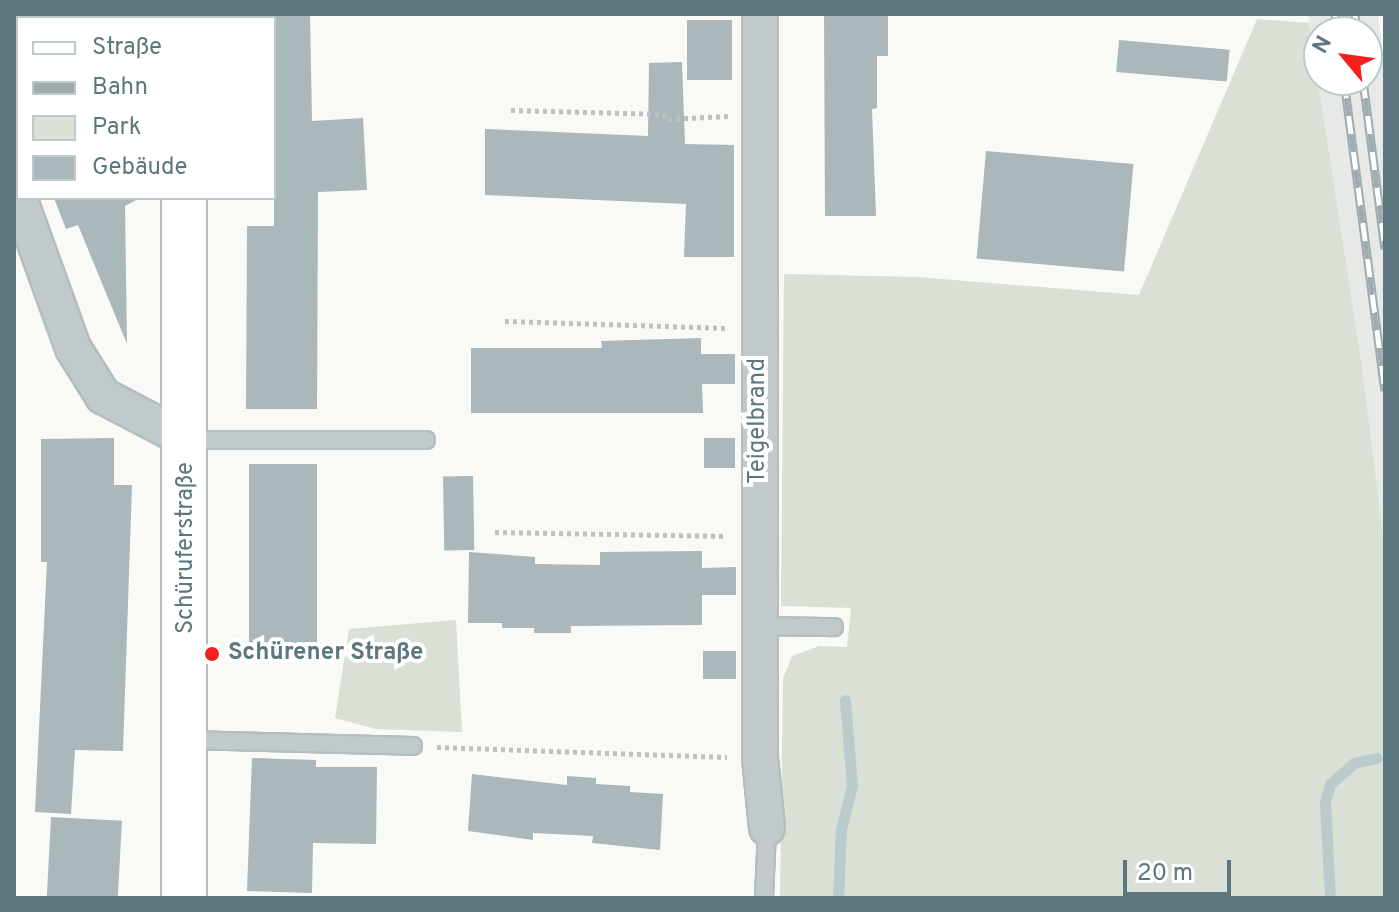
<!DOCTYPE html>
<html>
<head>
<meta charset="utf-8">
<style>
  body { margin:0 }
  #map { position:relative; width:1399px; height:912px; overflow:hidden; background:#f9f9f6; font-family:Overpass,sans-serif }
  div>[style] { position:absolute }
  [style*='--x'] { left:calc(var(--x)*1px); top:calc(var(--y)*1px); width:calc(var(--w)*1px); rotate:calc(var(--a)*1deg) }
  .built>* { inset:0; background:#e7e9e7 }
  .green>* { inset:0; background:#dae0d5 }
  .stream>* { height:11px; margin:-5.5px; padding:0 5.5px; transform-origin:5.5px; border-radius:5.5px; background:#bacbcd }
  .building>* { inset:0; background:#aab7bb; transform-origin:0 0 }
  .path>* { height:5px; margin-top:-2.5px; transform-origin:0; background:repeating-linear-gradient(90deg,#bcc1c3 0 4px,transparent 0 8px) }
  .roads { filter:drop-shadow(2px 0 #b4bdc0) drop-shadow(-2px 0 #b4bdc0) drop-shadow(0 2px #b4bdc0) drop-shadow(0 -2px #b4bdc0) }
  .service>* { height:16px; margin:-8px; padding:0 8px; transform-origin:8px; border-radius:8px; background:#c2c9cb }
  .minor>* { height:34px; margin:-17px; padding:0 17px; transform-origin:17px; border-radius:17px; background:#c2c9cb }
  .secondary>* { height:44px; margin:-22px; padding:0 22px; transform-origin:22px; border-radius:22px; background:#fff }
  .rail>* { height:9px; margin-top:-4.5px; transform-origin:0; background:repeating-linear-gradient(90deg,#fff 0 18px,#a0acb0 0 36px); box-sizing:border-box; border-block:2px solid #a0acb0 }
  .dots>* { width:22px; height:22px; translate:-50% -50%; box-sizing:border-box; border:4px solid #fff; border-radius:50% }
  span { translate:-50% -50%; white-space:nowrap; text-align:center; line-height:1.15; -webkit-text-stroke:8px #fff; paint-order:stroke }
  .street-label { font-size:24px; color:#5d777e }
  .poi-label { font-size:24px; color:#5d777e; font-weight:700 }
  .left { translate:0 -50%; text-align:left }
  .frame { position:absolute; inset:0; border:16px solid #5d777e; pointer-events:none }
  .legend { position:absolute; left:16px; top:16px; width:260px; height:184px; box-sizing:border-box; background:#fff; border:2px solid #bec9cb; margin:0; padding:10px 14px; list-style:none; font-size:24px; color:#5d777e }
  .legend li { display:flex; align-items:center; gap:16px; height:40px }
  .legend b { width:40px; border:2px solid #bec9cb }
  .north { position:absolute; left:1303px; top:16px; width:80px; height:80px; box-sizing:border-box; background:#fff; border:2px solid #bec9cb; border-radius:50%; rotate:299deg; font-size:22px; font-weight:700; line-height:32px; text-align:center; color:#5d777e }
  .north::after { content:''; display:block; margin:auto; width:28px; height:36px; background:#f51f1b; clip-path:polygon(50% 0,100% 100%,50% 72%,0 100%) }
  .scale { position:absolute; left:1123px; top:860px; width:108px; height:36px; box-sizing:border-box; border:4px solid #5d777e; border-top:0; padding-left:10px; font-size:24px; line-height:28px; white-space:nowrap; color:#5d777e; -webkit-text-stroke:6px #fff; paint-order:stroke }
</style>
</head>
<body>
<div id="map">
  <div class="built">
    <i style="clip-path:polygon(evenodd,1308px 14px,1378px 14px,1385px 69px,1385px 552px,1308px 14px,1319px 32px,1367px 32px,1367px 80px,1319px 80px,1319px 32px)"></i>
  </div>
  <div class="green">
    <i style="clip-path:polygon(1257px 19px,1309px 23px,1361px 361px,1385px 552px,1385px 898px,780px 898px,783px 679px,792px 656px,819px 646px,847px 647px,851px 608px,781px 606px,784px 274px,918px 277px,1139px 295px)"></i>
    <i style="clip-path:polygon(456px 620px,462px 732px,376px 729px,335px 718px,349px 629px)"></i>
  </div>
  <div class="stream">
    <i style="--x:838;--y:898;--w:69;--a:-87.5"></i>
    <i style="--x:841;--y:829;--w:44;--a:-75.7"></i>
    <i style="--x:852;--y:786;--w:86;--a:-94.7"></i>
    <i style="--x:1330;--y:898;--w:96;--a:-93"></i>
    <i style="--x:1325;--y:802;--w:19;--a:-74"></i>
    <i style="--x:1330;--y:784;--w:32;--a:-41"></i>
    <i style="--x:1354;--y:763;--w:23;--a:-13"></i>
  </div>
  <div class="building">
    <i style="clip-path:polygon(274px 14px,310px 14px,312px 121px,363px 118px,367px 190px,318px 192px,317px 409px,246px 409px,247px 226px,274px 226px)"></i>
    <i style="clip-path:polygon(824px 14px,888px 14px,888px 56px,877px 56px,877px 108px,872px 109px,876px 216px,825px 216px)"></i>
    <i style="left:687px;top:20px;width:45px;height:60px"></i>
    <i style="left:1119px;top:40px;width:111px;height:32px;rotate:5deg"></i>
    <i style="clip-path:polygon(682px 62px,685px 144px,734px 145px,734px 257px,684px 257px,686px 204px,485px 195px,485px 129px,648px 136px,649px 63px)"></i>
    <i style="left:986px;top:151px;width:148px;height:108px;rotate:5deg"></i>
    <i style="clip-path:polygon(54px 198px,140px 198px,125px 206px,127px 344px,78px 225px,66px 229px)"></i>
    <i style="clip-path:polygon(701px 338px,701px 354px,735px 354px,735px 384px,702px 384px,703px 413px,471px 413px,471px 348px,602px 348px,601px 341px)"></i>
    <i style="clip-path:polygon(114px 438px,114px 485px,132px 485px,123px 751px,75px 750px,71px 814px,35px 812px,47px 562px,41px 562px,41px 439px)"></i>
    <i style="left:704px;top:438px;width:31px;height:30px"></i>
    <i style="left:249px;top:464px;width:68px;height:180px"></i>
    <i style="left:473px;top:476px;width:74px;height:30px;rotate:89deg"></i>
    <i style="clip-path:polygon(702px 551px,702px 568px,736px 567px,736px 595px,702px 595px,702px 625px,571px 626px,571px 633px,534px 633px,534px 628px,502px 628px,502px 623px,468px 623px,469px 552px,535px 557px,535px 564px,600px 565px,600px 552px)"></i>
    <i style="left:703px;top:651px;width:33px;height:28px"></i>
    <i style="clip-path:polygon(252px 758px,316px 760px,316px 767px,377px 767px,376px 844px,313px 843px,312px 893px,247px 891px)"></i>
    <i style="clip-path:polygon(472px 774px,567px 785px,567px 776px,596px 778px,596px 784px,630px 786px,630px 792px,663px 794px,660px 850px,592px 843px,593px 836px,533px 833px,533px 840px,468px 831px)"></i>
    <i style="left:51px;top:817px;width:71px;height:81px;rotate:3deg"></i>
  </div>
  <div class="path">
    <i style="--x:511;--y:110;--w:152;--a:1.5"></i>
    <i style="--x:663;--y:114;--w:7;--a:45"></i>
    <i style="--x:668;--y:119;--w:60;--a:-2.9"></i>
    <i style="--x:505;--y:321;--w:221;--a:1.8"></i>
    <i style="--x:495;--y:532;--w:232;--a:1"></i>
    <i style="--x:437;--y:747;--w:290;--a:2"></i>
  </div>
  <div class="roads">
    <div class="service">
      <i style="--x:14;--y:165;--w:4;--a:-14"></i>
      <i style="--x:188;--y:440;--w:238;--a:0"></i>
      <i style="--x:760;--y:626;--w:74;--a:0.8"></i>
      <i style="--x:187;--y:740;--w:226;--a:1.5"></i>
      <i style="--x:764;--y:898;--w:70;--a:-87.5"></i>
    </div>
    <div class="minor">
      <i style="--x:760;--y:14;--w:744;--a:90"></i>
      <i style="--x:760;--y:758;--w:70;--a:84.3"></i>
      <i style="--x:19;--y:198;--w:159;--a:70.2"></i>
      <i style="--x:73;--y:348;--w:57;--a:58"></i>
      <i style="--x:103;--y:396;--w:95;--a:27.6"></i>
    </div>
    <div class="secondary">
      <i style="--x:183;--y:14;--w:4;--a:90"></i>
      <i style="--x:184;--y:198;--w:700;--a:90"></i>
    </div>
  </div>
  <div class="rail">
    <i style="--x:1335;--y:14;--w:18;--a:81"></i>
    <i style="--x:1355;--y:14;--w:18;--a:84"></i>
    <i style="--x:1344;--y:80;--w:313;--a:82.5"></i>
    <i style="--x:1363;--y:80;--w:170;--a:82.6"></i>
  </div>
  <div class="dots">
    <i style="left:212px;top:654px;background:#f51f1b"></i>
  </div>
  <div class="street-label">
    <span style="left:759px;top:421px;rotate:-90deg">Teigelbrand</span>
    <span style="left:187px;top:548px;rotate:-90deg">Schüruferstraße</span>
  </div>
  <div class="poi-label">
    <span class="left" style="left:228px;top:654px">Schürener Straße</span>
  </div>
  <div class="frame"></div>
  <ul class="legend">
  <li><b style="height:10px;background:#fff"></b>Straße</li>
  <li><b style="height:10px;background:#a0acb0"></b>Bahn</li>
  <li><b style="height:22px;background:#dae0d5"></b>Park</li>
  <li><b style="height:22px;background:#aab7bb"></b>Gebäude</li>
  </ul>
  <div class="north">N</div>
  <div class="scale">20 m</div>
</div>
</body>
</html>
